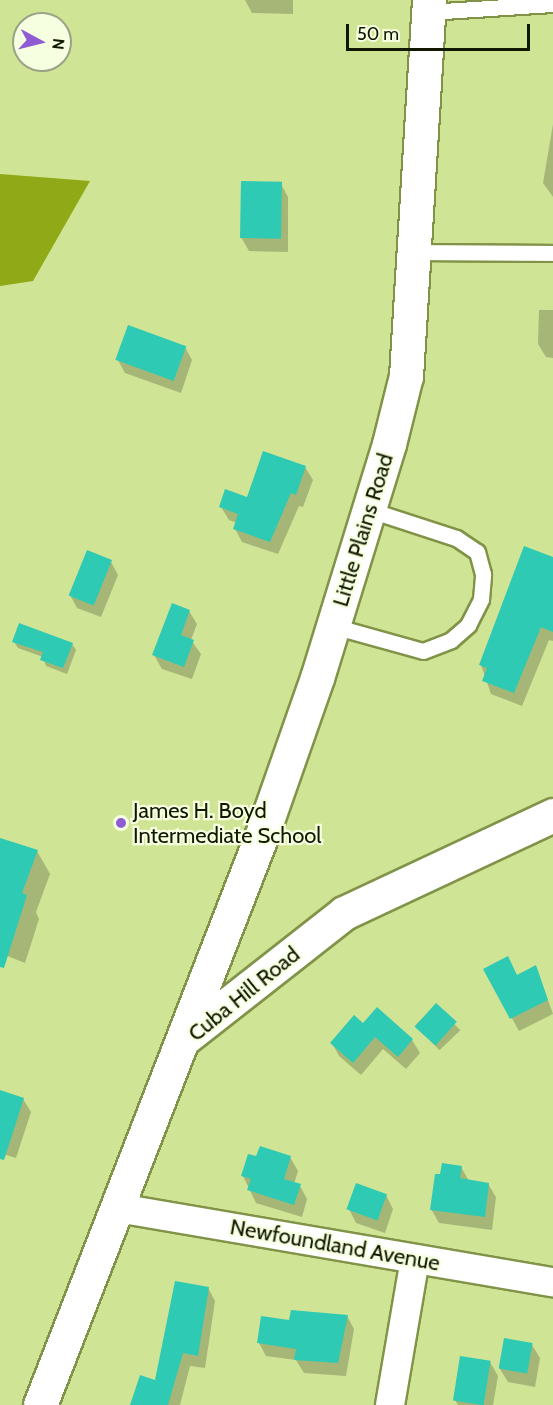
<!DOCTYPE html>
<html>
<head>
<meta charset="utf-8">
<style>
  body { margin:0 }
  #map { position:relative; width:553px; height:1405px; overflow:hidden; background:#cfe495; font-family:Cabin,sans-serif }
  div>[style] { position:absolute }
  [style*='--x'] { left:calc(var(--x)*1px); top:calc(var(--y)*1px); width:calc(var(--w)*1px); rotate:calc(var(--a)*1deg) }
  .forest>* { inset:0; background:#8faa16 }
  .shadow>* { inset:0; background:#0003; transform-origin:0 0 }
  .building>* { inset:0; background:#2ecab4; transform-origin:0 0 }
  .roads { filter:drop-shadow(2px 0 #819348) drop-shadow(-2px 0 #819348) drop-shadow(0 2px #819348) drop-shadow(0 -2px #819348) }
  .lane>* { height:15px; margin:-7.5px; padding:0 7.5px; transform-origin:7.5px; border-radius:7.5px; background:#fff }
  .street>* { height:28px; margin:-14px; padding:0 14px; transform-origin:14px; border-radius:14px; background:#fff }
  .secondary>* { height:33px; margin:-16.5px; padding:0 16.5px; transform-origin:16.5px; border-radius:16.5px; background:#fff }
  .dots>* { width:16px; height:16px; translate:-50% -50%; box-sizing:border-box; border:3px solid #f6ffe0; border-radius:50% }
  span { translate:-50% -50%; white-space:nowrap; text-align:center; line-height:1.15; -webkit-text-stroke:4.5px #f6ffe0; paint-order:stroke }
  .street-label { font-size:22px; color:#121800 }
  .poi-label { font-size:22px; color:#121800 }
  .left { translate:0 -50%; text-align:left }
  .north { position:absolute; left:12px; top:12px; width:60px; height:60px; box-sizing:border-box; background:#f6ffe0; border:2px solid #9ba386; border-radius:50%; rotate:97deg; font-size:16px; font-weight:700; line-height:24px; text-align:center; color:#121800 }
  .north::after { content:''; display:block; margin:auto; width:21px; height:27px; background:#8f5cd4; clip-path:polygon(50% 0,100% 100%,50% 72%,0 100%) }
  .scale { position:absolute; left:346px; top:24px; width:184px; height:27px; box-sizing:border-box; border:3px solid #121800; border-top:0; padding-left:8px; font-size:18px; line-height:21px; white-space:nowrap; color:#121800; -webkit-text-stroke:4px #f6ffe0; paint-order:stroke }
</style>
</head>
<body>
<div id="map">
  <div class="forest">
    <i style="clip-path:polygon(0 174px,90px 181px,33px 281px,0 286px)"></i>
  </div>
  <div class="shadow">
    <i style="clip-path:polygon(245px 0,293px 0,293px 14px,252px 13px)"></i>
    <i style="clip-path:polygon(553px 124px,553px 197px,543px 183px)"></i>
    <i style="clip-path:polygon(281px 184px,288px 197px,288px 252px,249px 251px,241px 237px)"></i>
    <i style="clip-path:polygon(539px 310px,553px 310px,553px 358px,546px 357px,538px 344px)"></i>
    <i style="clip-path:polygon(185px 347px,192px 360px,181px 393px,125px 373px,118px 360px)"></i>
    <i style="clip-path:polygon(305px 467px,313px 480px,303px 507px,299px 506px,278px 554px,242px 542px,235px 529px,237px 523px,229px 520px,221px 507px,248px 499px)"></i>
    <i style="clip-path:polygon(553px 559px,553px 641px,549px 640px,522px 706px,491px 694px,481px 665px)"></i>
    <i style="clip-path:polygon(111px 562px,118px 575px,101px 617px,77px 608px,70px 595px)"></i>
    <i style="clip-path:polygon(189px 611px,197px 624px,191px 640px,201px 654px,192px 679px,162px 669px,154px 655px)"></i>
    <i style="clip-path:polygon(14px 642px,72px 644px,76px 650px,67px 674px,46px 666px,43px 657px,18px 648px)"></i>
    <i style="clip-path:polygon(0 840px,37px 851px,50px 874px,36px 912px,39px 919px,25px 963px,0 953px)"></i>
    <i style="clip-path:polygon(536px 967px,553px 1014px,519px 1031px,485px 969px,518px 976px)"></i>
    <i style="left:436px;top:1005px;width:35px;height:29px;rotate:46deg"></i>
    <i style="clip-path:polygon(363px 1025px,412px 1040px,420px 1053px,406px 1069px,383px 1049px,361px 1075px,339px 1056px,332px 1043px)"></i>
    <i style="clip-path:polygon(0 1091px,23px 1099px,31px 1112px,16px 1158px,0 1153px)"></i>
    <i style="clip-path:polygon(290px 1157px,298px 1171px,294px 1184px,300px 1186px,307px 1199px,302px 1217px,256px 1203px,243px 1176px)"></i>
    <i style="clip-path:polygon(461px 1167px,469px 1181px,488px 1184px,496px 1197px,492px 1230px,439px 1223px,431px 1209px)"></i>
    <i style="clip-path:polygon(386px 1195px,393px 1209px,385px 1233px,356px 1223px,349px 1209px)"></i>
    <i style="clip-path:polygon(208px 1288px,215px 1301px,205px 1368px,190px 1366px,180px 1405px,132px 1405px,156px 1382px)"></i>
    <i style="clip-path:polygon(347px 1316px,354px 1329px,346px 1376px,304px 1373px,296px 1360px,266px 1356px,259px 1343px,290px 1322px)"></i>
    <i style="clip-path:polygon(532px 1345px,540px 1358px,535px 1387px,508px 1382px,500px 1369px)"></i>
    <i style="clip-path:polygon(490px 1362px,498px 1376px,493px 1405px,458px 1405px,455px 1400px)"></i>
  </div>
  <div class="building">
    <i style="left:241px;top:181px;width:41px;height:57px;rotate:1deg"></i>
    <i style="left:128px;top:325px;width:62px;height:37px;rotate:20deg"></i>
    <i style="clip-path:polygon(263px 451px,306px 466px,296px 495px,291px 493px,270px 542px,233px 529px,238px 514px,219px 507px,225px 489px,247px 497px)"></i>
    <i style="clip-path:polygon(524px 546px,553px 557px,553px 632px,541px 627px,514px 693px,482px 681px,487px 668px,479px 665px)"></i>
    <i style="left:87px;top:550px;width:27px;height:49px;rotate:22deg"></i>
    <i style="clip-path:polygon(172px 603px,190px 610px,181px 635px,194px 640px,184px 667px,152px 655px)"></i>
    <i style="clip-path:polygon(19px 623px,73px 643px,63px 668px,40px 660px,43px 652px,12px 642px)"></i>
    <i style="clip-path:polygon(0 838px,38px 850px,22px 893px,27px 895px,4px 968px,0 967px)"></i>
    <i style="clip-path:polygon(508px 956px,517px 975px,536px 965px,548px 1000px,510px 1019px,483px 969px)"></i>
    <i style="left:436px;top:1003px;width:28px;height:32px;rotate:42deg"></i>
    <i style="clip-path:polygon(377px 1007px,413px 1039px,398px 1057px,375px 1037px,353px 1063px,330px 1043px,354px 1015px,363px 1023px)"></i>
    <i style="clip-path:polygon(0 1090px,24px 1098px,4px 1160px,0 1159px)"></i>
    <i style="clip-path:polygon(260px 1146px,291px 1156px,284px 1179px,301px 1184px,294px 1205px,247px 1190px,251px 1179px,241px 1176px,248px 1154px,256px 1156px)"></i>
    <i style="clip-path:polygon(442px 1163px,462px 1166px,460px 1178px,489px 1183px,485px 1217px,430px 1210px,435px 1174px,440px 1174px)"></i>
    <i style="left:356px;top:1183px;width:33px;height:28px;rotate:20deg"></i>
    <i style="clip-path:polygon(175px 1281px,209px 1287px,198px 1356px,183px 1353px,168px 1405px,130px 1405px,140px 1375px,155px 1380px)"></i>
    <i style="clip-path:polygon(291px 1310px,348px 1315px,338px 1363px,294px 1360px,296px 1349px,257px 1343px,261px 1316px,289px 1320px)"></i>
    <i style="left:504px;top:1338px;width:29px;height:31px;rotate:10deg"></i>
    <i style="left:460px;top:1356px;width:31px;height:45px;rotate:9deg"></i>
  </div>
  <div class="roads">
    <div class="lane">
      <i style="--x:428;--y:12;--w:125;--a:-3.7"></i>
      <i style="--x:416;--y:252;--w:137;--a:0.4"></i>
      <i style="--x:333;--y:626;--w:93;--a:15.5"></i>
      <i style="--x:423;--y:651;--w:30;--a:-21"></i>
      <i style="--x:451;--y:640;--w:23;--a:-41"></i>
      <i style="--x:468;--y:625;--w:29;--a:-63"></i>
      <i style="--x:481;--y:599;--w:25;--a:-85"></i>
      <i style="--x:483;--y:574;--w:23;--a:-105"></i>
      <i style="--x:477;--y:552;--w:25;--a:-146"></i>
      <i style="--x:456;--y:538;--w:90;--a:-162"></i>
    </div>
    <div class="street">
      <i style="--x:118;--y:1208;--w:441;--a:9.7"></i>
      <i style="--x:390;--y:1405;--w:148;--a:-80.3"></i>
    </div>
    <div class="secondary">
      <i style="--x:186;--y:1037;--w:201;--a:-38.1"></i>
      <i style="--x:344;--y:913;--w:231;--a:-25.1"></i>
      <i style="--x:40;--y:1405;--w:615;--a:-68.74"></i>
      <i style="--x:263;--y:832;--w:163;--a:-70.7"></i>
      <i style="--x:317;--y:678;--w:245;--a:-72.9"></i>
      <i style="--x:389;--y:444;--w:70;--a:-76"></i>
      <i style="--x:406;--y:376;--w:377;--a:-86.5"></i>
    </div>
  </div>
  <div class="dots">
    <i style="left:121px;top:823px;background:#8f5cd4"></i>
  </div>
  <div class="street-label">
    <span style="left:363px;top:530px;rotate:-73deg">Little Plains Road</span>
    <span style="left:244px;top:994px;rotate:-39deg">Cuba Hill Road</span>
    <span style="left:335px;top:1245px;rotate:10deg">Newfoundland Avenue</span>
  </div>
  <div class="poi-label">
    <span class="left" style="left:133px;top:823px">James H. Boyd<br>Intermediate School</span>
  </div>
  <div class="north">N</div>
  <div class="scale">50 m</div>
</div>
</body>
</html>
